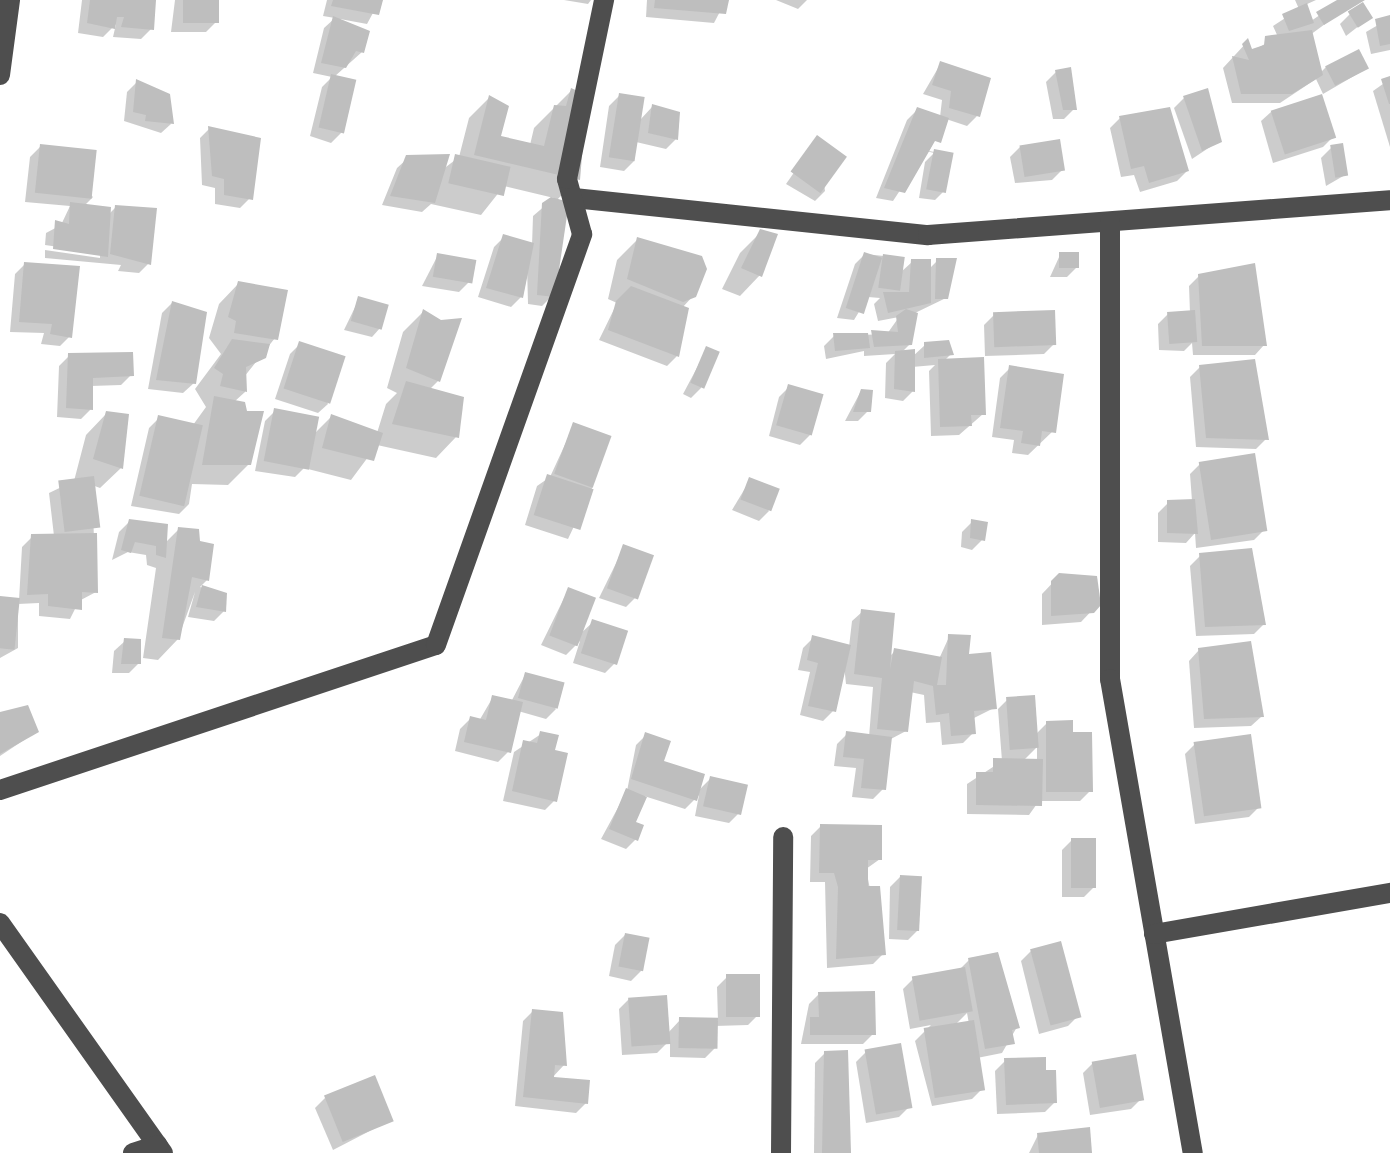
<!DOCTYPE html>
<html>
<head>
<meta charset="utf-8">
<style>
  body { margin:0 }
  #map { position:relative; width:1390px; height:1153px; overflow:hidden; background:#fff; font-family:"Asap Condensed",sans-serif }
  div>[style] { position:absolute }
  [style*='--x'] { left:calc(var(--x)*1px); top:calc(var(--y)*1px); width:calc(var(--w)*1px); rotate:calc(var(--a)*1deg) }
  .shadow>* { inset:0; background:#0003 }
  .building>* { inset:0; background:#bebebe; transform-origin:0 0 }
  .minor>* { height:20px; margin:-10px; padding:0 10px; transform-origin:10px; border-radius:10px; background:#4e4e4e }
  span { translate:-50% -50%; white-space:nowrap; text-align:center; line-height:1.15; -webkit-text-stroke:8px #fff; paint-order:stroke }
</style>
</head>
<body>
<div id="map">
  <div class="shadow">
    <i style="clip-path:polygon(82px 0,154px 0,151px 29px,141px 39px,113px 37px,116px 24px,103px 37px,78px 33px)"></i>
    <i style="clip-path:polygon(175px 0,216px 0,216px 22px,206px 32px,171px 32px)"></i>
    <i style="clip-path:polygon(327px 0,380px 0,367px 24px,340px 19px,362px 52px,334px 77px,341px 133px,331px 143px,310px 136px,322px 87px,332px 77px,313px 73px,324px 28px,335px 18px,323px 16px)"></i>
    <i style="clip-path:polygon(564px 0,591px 0,588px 4px)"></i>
    <i style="clip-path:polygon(647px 0,726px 0,714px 23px,646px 17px)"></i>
    <i style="clip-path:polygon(776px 0,807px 0,798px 9px)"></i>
    <i style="clip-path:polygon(1295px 0,1316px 0,1305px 5px,1311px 21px,1342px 0,1358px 0,1310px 35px,1320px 73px,1326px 67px,1366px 69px,1323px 94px,1316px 79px,1280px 103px,1232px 103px,1223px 68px,1247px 42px,1250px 52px,1278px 37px,1273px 26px,1299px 9px)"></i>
    <i style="clip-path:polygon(1350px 14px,1369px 18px,1346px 36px,1340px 24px)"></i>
    <i style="clip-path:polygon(1390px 18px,1390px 50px,1371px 54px,1366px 32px)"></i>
    <i style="clip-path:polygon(941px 63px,977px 116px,967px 126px,946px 119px,929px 151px,951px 155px,945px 190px,935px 200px,919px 198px,925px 162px,934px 153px,926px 151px,893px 201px,876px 198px,907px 120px,917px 110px,940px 117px,942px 100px,923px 94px)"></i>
    <i style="clip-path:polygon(1056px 72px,1074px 109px,1064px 119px,1053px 119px,1046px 82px)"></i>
    <i style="clip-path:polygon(1390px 79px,1390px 147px,1373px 91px)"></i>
    <i style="clip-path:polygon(137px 82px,171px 124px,161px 133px,124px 121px,127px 92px)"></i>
    <i style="clip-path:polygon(571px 91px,578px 178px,556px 201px,552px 296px,542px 306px,528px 304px,527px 266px,521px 297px,511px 307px,478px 297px,494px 247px,504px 237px,532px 245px,533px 216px,554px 198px,504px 186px,481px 215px,431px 204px,422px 212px,382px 205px,397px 168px,408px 158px,442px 170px,459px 157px,469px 118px,489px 98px,498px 138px,530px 145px,534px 128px)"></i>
    <i style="clip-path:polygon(619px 96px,640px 120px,652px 107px,676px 139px,666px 149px,636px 142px,634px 161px,624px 171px,600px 167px,609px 106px)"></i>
    <i style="clip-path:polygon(1184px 98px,1219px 141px,1192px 159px,1174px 108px)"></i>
    <i style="clip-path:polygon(1271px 112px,1333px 137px,1323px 147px,1273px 163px,1261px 121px)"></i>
    <i style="clip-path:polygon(1120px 118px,1187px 171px,1177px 181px,1140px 192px,1134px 175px,1121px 177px,1110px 128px)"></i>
    <i style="clip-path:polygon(209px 129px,250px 198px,240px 208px,215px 204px,215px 188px,202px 185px,200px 138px)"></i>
    <i style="clip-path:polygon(818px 138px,825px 191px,815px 201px,786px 184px)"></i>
    <i style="clip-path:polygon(40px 147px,93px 197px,84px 206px,108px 215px,116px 207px,149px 263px,139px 273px,118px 271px,121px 265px,45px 258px,45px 250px,100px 258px,100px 253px,45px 245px,46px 233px,61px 225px,70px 206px,25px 202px,30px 157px)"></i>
    <i style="clip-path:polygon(1020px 147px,1062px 170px,1052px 180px,1015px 183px,1010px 157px)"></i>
    <i style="clip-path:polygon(1331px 148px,1345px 175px,1326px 186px,1321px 158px)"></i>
    <i style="clip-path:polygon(761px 232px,760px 275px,740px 296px,722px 289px,740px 253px)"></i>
    <i style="clip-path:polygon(637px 240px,694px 295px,682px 308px,677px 356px,667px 366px,599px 340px,617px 303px,608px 299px,617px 260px)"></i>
    <i style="clip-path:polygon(865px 254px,884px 256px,901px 272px,912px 262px,928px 270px,937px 261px,946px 298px,915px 313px,910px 344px,901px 353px,912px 357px,925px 345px,951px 354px,944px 361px,983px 414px,959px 435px,931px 436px,929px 371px,935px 365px,912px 367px,913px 391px,903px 401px,885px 398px,886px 363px,895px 354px,864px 356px,864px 351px,826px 359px,824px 346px,834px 336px,887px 334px,899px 317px,878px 321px,874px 304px,880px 298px,868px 297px,854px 320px,837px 318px,855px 264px)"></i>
    <i style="clip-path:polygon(438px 255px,469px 282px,459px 292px,422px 286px)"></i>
    <i style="clip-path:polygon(1060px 255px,1077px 267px,1067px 277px,1050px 277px)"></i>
    <i style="clip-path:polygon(25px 264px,70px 336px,60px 346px,41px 344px,44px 333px,10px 332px,15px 274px)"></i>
    <i style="clip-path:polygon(1199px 276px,1264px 345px,1255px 355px,1193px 355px,1192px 343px,1184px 351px,1159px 350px,1158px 324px,1168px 314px,1190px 313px,1189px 286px)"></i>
    <i style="clip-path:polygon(239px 283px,275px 338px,244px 377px,245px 392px,234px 402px,249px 464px,228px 485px,192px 484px,189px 504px,179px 514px,131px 506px,149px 428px,159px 418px,193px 425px,206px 407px,195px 389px,221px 354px,209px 338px,219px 304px)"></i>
    <i style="clip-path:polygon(359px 299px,381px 327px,372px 337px,344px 330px)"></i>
    <i style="clip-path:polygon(172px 303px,194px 383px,183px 393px,148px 389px,162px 313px)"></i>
    <i style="clip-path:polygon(423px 312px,438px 381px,429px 390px,456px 437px,436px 458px,377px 445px,351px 480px,304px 468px,295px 477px,255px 471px,265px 421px,275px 411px,312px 436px,331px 417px,377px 433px,386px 404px,397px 393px,387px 388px,403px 332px)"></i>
    <i style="clip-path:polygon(994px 315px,1054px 344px,1044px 354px,985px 356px,984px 325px)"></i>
    <i style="clip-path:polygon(300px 344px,328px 404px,318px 413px,275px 399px,290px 354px)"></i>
    <i style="clip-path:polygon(707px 349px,701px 388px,691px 398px,683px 394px)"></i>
    <i style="clip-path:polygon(69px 356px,131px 375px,121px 385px,91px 386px,91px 409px,81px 419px,57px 417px,59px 366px)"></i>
    <i style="clip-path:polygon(1200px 367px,1266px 439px,1256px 449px,1196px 447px,1190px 377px)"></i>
    <i style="clip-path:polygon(1010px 368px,1053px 431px,1028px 455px,1012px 453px,1014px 440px,992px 437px,1000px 378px)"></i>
    <i style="clip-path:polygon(789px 387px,810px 435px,800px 445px,769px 436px,779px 397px)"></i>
    <i style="clip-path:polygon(861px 391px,868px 411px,858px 421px,845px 421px)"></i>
    <i style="clip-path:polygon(106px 414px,121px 468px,100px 488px,92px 485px,96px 592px,79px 601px,70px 619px,39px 616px,39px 603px,18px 604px,18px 648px,0 658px,0 599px,19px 600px,22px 547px,32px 537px,54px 536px,49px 493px,74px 481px,86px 435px)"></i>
    <i style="clip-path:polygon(574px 425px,593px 486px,568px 539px,525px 525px,537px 486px,550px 477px)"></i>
    <i style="clip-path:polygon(1200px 464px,1264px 530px,1254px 540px,1196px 548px,1195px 533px,1186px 543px,1158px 542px,1158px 513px,1168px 503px,1192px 501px,1190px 474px)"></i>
    <i style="clip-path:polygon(750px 480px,769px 511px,759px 521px,732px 510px)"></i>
    <i style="clip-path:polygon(129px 522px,164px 544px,179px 529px,207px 580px,200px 587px,225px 594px,224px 611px,214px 621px,188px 617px,195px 592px,178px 639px,158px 660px,143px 658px,156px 568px,147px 565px,146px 555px,128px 552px,112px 560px,119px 532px)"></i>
    <i style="clip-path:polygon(972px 522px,982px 540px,972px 550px,961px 547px,962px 532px)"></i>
    <i style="clip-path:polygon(624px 547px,636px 597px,626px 607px,599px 598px)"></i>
    <i style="clip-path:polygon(1200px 556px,1264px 624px,1254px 634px,1196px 636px,1190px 566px)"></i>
    <i style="clip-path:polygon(1060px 575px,1098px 604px,1081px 622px,1042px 625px,1042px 594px)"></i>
    <i style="clip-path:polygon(568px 590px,579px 635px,593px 622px,615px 663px,605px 673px,573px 663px,580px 641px,566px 655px,541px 645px)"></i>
    <i style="clip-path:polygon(862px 612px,888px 658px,895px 651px,939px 659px,949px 637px,994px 708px,972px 719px,973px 733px,963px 743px,942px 745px,940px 722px,926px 723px,924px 695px,910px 692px,906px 731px,889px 740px,883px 789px,873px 799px,852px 797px,856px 768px,834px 766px,837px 744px,847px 734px,869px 737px,873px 687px,846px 684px,844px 665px,833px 711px,823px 721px,800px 715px,810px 672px,798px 670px,803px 648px,813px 638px,849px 647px,852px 621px)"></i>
    <i style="clip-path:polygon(125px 641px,139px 663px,129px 673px,112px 673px,114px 651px)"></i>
    <i style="clip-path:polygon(1199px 650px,1261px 717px,1251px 726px,1194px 728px,1189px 661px)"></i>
    <i style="clip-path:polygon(525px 675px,556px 709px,546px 719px,518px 711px,508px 752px,498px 762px,455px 751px,460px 729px,470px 719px,479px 721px,493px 697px,511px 702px)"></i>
    <i style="clip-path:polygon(evenodd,1008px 699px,1036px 734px,1047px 723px,1090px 791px,1080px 801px,1039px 801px,1029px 815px,967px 814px,967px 784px,1002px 761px,998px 709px,1008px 699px,1037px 747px,1037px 762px,1022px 762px,1037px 747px)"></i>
    <i style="clip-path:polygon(0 714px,36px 732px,0 756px)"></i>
    <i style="clip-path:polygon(541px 734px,552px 752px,555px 800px,545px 810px,503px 801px,514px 752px)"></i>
    <i style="clip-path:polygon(646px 735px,661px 763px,697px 792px,710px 779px,739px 813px,729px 823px,695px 816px,699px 795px,685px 809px,644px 796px,633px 823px,636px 839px,626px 849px,601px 839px,627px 791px,636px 745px)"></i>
    <i style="clip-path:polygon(1195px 744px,1259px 807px,1249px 817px,1195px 824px,1185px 754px)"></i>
    <i style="clip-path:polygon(821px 826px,880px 859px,866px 869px,883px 954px,873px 964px,827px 968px,825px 882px,810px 882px,811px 836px)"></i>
    <i style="clip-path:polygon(1072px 840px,1094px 887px,1084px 897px,1062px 897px,1062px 850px)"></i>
    <i style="clip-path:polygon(900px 877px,918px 930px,908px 940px,889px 939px,890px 887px)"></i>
    <i style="clip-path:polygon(625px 935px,641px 971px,631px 981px,609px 976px,615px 945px)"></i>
    <i style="clip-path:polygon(1031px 951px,1078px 1016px,1068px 1026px,1039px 1034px,1021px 961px)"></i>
    <i style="clip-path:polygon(evenodd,969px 960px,1017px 1027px,1002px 1053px,977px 1058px,982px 1089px,972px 1099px,932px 1106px,915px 1041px,931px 1025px,910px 1029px,903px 989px,913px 979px,958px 971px,969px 960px,967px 1013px,969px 1024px,954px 1026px,967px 1013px)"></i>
    <i style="clip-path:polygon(727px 977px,758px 1015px,748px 1025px,715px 1026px,715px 1048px,705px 1058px,670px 1057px,670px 1040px,657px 1053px,622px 1055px,619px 1009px,629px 999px,667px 1034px,680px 1020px,718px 1021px,717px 987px)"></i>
    <i style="clip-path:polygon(819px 994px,873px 1034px,863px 1044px,801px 1044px,809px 1004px)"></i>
    <i style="clip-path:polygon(533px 1011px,564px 1065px,550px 1080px,586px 1103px,576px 1113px,515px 1106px,523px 1021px)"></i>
    <i style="clip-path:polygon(866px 1052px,909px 1107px,899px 1117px,866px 1123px,856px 1062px)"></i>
    <i style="clip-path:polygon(825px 1053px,849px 1153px,814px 1153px,815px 1063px)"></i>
    <i style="clip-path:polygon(1005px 1061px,1044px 1073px,1055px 1102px,1045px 1112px,997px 1114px,995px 1071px)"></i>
    <i style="clip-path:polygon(1093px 1063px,1141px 1099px,1131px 1109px,1090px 1115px,1083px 1073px)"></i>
    <i style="clip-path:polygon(325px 1098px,391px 1120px,333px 1150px,315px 1108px)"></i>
    <i style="clip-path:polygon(1038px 1135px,1090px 1153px,1029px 1153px)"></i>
  </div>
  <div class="building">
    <i style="clip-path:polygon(90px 0,156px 0,154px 30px,121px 27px,124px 17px,117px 17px,115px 29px,87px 23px)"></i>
    <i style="left:183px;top:0;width:36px;height:23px"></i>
    <i style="clip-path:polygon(333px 0,383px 0,379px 15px,331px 6px)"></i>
    <i style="clip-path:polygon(655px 0,729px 0,726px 14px,654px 8px)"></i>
    <i style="clip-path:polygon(1337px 0,1365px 0,1324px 25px,1316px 12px)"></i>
    <i style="left:1363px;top:2px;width:19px;height:18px;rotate:58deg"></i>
    <i style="clip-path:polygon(1307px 3px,1314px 23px,1289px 31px,1282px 14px)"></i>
    <i style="clip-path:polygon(1390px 15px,1390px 44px,1380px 46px,1375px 19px)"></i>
    <i style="clip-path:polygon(333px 16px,370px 31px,364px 53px,356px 51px,346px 68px,321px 63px)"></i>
    <i style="clip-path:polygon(1312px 30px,1323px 75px,1292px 94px,1241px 94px,1232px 56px,1249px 60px,1242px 44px,1248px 38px,1252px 49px,1264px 45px,1265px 36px)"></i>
    <i style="left:1359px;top:49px;width:22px;height:38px;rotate:63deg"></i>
    <i style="clip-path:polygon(940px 61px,991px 78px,980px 117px,949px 108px,951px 91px,932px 85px)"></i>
    <i style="clip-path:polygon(1071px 67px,1077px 110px,1063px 110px,1055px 70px)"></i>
    <i style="left:331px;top:74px;width:26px;height:55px;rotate:13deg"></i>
    <i style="clip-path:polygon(1390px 76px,1390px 104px,1389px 104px,1381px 79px)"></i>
    <i style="clip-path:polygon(136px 79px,170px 94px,174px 124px,145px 121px,146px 115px,133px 112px)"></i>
    <i style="clip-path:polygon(571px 88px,587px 95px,580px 180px,474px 155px,489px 95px,509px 106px,501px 136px,544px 146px,554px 105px,566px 106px)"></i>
    <i style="clip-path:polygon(1208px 88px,1222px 142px,1202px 151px,1183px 96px)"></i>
    <i style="left:619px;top:93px;width:26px;height:65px;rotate:9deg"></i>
    <i style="left:1322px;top:94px;width:46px;height:54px;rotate:72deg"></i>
    <i style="clip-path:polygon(652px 104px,680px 112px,678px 140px,648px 133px)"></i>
    <i style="clip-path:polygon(917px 107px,949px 118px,941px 143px,935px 141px,905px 193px,884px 188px)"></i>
    <i style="clip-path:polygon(1170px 107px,1189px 171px,1149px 183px,1144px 166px,1131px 169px,1119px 116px)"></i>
    <i style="clip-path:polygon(208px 126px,261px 138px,253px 200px,224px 195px,224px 179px,212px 176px)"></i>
    <i style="left:817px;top:135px;width:37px;height:45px;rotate:36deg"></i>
    <i style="left:1060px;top:139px;width:32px;height:41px;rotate:81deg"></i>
    <i style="left:1343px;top:143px;width:33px;height:13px;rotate:81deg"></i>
    <i style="left:40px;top:144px;width:57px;height:49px;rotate:6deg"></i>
    <i style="left:934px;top:149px;width:20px;height:41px;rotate:11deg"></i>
    <i style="clip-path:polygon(450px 154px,435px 203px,390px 196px,406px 155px)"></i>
    <i style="left:455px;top:154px;width:57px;height:30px;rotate:13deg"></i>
    <i style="clip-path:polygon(551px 197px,569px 202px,555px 297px,537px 295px,542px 203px)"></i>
    <i style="clip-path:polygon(70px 202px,111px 207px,108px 257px,53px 249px,55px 220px,69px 224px)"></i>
    <i style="clip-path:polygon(115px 205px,157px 208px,151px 265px,110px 254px)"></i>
    <i style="clip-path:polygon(760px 229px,778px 234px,762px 277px,741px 268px)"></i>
    <i style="clip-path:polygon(503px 234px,534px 243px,523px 298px,486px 288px)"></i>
    <i style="clip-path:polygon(637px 237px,702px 256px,707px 269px,696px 297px,683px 302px,627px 279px)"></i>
    <i style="left:864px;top:252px;width:19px;height:59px;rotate:18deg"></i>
    <i style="left:1079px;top:252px;width:16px;height:20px;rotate:90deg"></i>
    <i style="left:437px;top:253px;width:40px;height:24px;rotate:10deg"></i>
    <i style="left:883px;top:254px;width:22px;height:34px;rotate:8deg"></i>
    <i style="clip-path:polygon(936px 258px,957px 258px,948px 299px,935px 299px)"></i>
    <i style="clip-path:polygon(911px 259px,931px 259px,931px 303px,888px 313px,883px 292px,909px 292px)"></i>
    <i style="clip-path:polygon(24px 262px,80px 266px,72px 338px,50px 334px,52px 324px,19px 322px)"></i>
    <i style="clip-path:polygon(1255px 263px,1267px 346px,1202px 346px,1198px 274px)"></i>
    <i style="clip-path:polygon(238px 281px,288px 290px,278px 340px,234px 333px,236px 321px,228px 317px)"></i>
    <i style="clip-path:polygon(631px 286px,689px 308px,679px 357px,608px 330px,616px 301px)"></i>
    <i style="left:358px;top:296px;width:32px;height:26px;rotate:16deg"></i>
    <i style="clip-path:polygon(172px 301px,207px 312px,196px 384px,156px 380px)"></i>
    <i style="clip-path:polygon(423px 309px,441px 320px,462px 318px,440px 382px,406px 368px)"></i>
    <i style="clip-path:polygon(906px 309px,918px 313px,912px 345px,874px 347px,871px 330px,898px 332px,896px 316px)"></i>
    <i style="left:1055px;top:310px;width:35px;height:62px;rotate:88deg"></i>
    <i style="left:1195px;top:310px;width:32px;height:28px;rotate:86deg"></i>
    <i style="clip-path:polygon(833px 333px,868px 333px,870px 348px,835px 351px)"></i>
    <i style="clip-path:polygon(232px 339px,270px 344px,266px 358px,246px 367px,247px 392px,220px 386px,223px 374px,214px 368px)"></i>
    <i style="clip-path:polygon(949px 340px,954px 355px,924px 358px,924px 342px)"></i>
    <i style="left:299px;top:341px;width:49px;height:50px;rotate:18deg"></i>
    <i style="left:706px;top:346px;width:15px;height:40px;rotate:23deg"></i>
    <i style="clip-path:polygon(915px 349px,915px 392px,894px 389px,895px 351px)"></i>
    <i style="clip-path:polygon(133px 352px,134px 376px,93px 378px,93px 410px,66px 408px,68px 353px)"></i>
    <i style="clip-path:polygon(984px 357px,986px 415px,971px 415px,972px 426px,940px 427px,938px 359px)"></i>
    <i style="clip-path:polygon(1255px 359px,1269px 440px,1206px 438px,1199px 365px)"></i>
    <i style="clip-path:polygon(1009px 365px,1064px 374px,1056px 433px,1042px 431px,1040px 446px,1021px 443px,1023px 431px,1000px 428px)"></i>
    <i style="clip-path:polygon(406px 381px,464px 397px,459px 438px,392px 424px)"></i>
    <i style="left:788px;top:384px;width:37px;height:43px;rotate:16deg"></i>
    <i style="clip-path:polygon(861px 389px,873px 390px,871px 412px,853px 412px)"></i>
    <i style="clip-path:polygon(214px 396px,245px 402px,247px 411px,264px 411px,251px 465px,202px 465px)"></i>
    <i style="left:274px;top:408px;width:46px;height:54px;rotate:11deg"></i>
    <i style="clip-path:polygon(106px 411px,129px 414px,123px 469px,93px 459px)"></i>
    <i style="clip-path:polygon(331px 414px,383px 433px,374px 461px,322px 448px)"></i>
    <i style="left:158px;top:415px;width:46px;height:83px;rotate:13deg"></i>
    <i style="left:573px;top:422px;width:41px;height:55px;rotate:20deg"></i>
    <i style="left:1255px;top:453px;width:79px;height:57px;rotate:81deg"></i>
    <i style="left:547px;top:474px;width:49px;height:43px;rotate:18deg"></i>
    <i style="left:94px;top:476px;width:52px;height:36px;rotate:83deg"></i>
    <i style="left:749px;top:477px;width:33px;height:24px;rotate:21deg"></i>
    <i style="clip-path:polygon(1195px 499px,1198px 534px,1167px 533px,1167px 500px)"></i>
    <i style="clip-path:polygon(129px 519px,168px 524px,166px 558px,156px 555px,156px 546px,135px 542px,131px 553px,121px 550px)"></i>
    <i style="clip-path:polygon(971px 519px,988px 522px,985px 541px,970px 538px)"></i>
    <i style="clip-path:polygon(178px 527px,199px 529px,200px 541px,214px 544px,209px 581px,192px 577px,180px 640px,162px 638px)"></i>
    <i style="clip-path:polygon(97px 533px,98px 593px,82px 592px,82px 610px,48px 606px,48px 594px,27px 595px,31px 534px)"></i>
    <i style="left:623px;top:544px;width:33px;height:47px;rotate:20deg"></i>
    <i style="clip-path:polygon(1252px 548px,1266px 625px,1205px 627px,1199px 553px)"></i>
    <i style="clip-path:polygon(1059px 573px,1097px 576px,1101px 605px,1094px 613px,1051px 616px,1051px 581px)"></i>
    <i style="clip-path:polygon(202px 585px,227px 593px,226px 612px,196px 607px)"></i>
    <i style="left:568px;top:587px;width:30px;height:52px;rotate:21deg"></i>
    <i style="left:0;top:596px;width:20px;height:52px;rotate:6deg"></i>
    <i style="clip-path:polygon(861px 609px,895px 613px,890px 669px,894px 648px,942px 657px,937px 685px,946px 685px,948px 634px,971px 635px,969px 654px,991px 652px,997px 709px,974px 711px,976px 734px,951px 736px,949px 713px,936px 715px,933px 686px,914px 681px,908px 732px,877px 729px,882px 678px,854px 674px)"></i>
    <i style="left:592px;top:619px;width:38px;height:36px;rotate:18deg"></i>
    <i style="clip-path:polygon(812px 635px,851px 645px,836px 712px,808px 706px,818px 663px,807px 660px)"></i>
    <i style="clip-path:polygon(124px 638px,141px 639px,141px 664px,121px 664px)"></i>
    <i style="clip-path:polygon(1251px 641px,1264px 717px,1204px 719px,1198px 648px)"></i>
    <i style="left:525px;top:672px;width:41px;height:27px;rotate:15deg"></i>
    <i style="clip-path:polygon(492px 695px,523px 702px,511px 753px,464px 742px,470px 716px,486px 720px)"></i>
    <i style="left:1035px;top:695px;width:53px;height:29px;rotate:86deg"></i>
    <i style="clip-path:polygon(28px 705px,39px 732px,0 754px,0 712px)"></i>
    <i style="clip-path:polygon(1073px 720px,1073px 732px,1092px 732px,1093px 792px,1046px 792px,1046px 721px)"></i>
    <i style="clip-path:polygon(540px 731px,559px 735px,555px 750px,568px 753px,557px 802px,512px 791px,523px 740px,537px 743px)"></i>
    <i style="clip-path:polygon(846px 731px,892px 737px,886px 790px,861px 788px,864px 759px,843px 757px)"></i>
    <i style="clip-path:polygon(645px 732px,671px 741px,664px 761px,705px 774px,697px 801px,631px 779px)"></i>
    <i style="left:1251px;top:734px;width:75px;height:58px;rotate:82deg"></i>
    <i style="clip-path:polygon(993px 758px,1043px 759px,1042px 806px,976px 805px,976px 772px,993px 772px)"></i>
    <i style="left:710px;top:776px;width:39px;height:31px;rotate:13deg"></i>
    <i style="clip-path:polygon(626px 788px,647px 797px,636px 822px,644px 825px,638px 841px,609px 829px)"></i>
    <i style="clip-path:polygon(820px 824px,882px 825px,882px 860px,868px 860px,868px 886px,880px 886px,886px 955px,836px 959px,838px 887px,834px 873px,819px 873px)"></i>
    <i style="left:1071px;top:838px;width:25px;height:50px"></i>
    <i style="left:900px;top:875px;width:22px;height:55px;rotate:3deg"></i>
    <i style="left:625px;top:933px;width:25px;height:34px;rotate:11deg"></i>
    <i style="left:1061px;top:941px;width:79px;height:32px;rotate:75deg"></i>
    <i style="clip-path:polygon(998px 952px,1020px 1028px,1012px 1030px,1015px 1044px,985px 1049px,968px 958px)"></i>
    <i style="left:965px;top:967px;width:45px;height:54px;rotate:80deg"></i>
    <i style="left:726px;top:974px;width:34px;height:43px"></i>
    <i style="clip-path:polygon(875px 991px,876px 1035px,810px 1035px,810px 1017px,819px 1017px,818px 992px)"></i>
    <i style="left:667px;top:995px;width:49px;height:39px;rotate:86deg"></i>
    <i style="clip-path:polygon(532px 1009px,563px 1012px,567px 1066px,555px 1065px,554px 1077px,590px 1080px,588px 1104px,523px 1097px)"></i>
    <i style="left:679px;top:1017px;width:39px;height:31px;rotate:1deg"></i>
    <i style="left:974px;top:1020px;width:71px;height:51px;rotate:81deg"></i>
    <i style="left:901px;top:1043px;width:66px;height:37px;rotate:80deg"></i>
    <i style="clip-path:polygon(848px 1050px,851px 1153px,822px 1153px,824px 1051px)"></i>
    <i style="left:1136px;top:1054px;width:47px;height:45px;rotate:80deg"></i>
    <i style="clip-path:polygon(1046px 1057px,1046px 1070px,1056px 1070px,1057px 1103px,1006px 1105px,1004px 1058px)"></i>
    <i style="left:375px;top:1075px;width:50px;height:55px;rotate:68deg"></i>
    <i style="clip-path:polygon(1090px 1127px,1092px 1153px,1039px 1153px,1037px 1133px)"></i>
  </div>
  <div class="minor">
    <i style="--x:0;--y:75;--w:76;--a:-82.4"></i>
    <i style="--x:574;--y:198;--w:356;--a:6"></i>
    <i style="--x:928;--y:235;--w:463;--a:-4.3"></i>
    <i style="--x:1110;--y:222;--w:457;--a:90"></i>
    <i style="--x:1110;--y:679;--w:481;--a:80.1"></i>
    <i style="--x:0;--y:790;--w:459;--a:-18.4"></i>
    <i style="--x:436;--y:645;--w:436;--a:-70.4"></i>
    <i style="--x:582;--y:234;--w:57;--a:-105.3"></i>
    <i style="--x:567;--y:179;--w:183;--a:-78.3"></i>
    <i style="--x:0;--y:923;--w:282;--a:54.7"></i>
    <i style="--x:1154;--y:934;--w:240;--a:-9.9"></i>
    <i style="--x:133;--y:1153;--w:26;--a:-18"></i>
    <i style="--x:781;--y:1153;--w:316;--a:-89.6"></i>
  </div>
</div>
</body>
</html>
